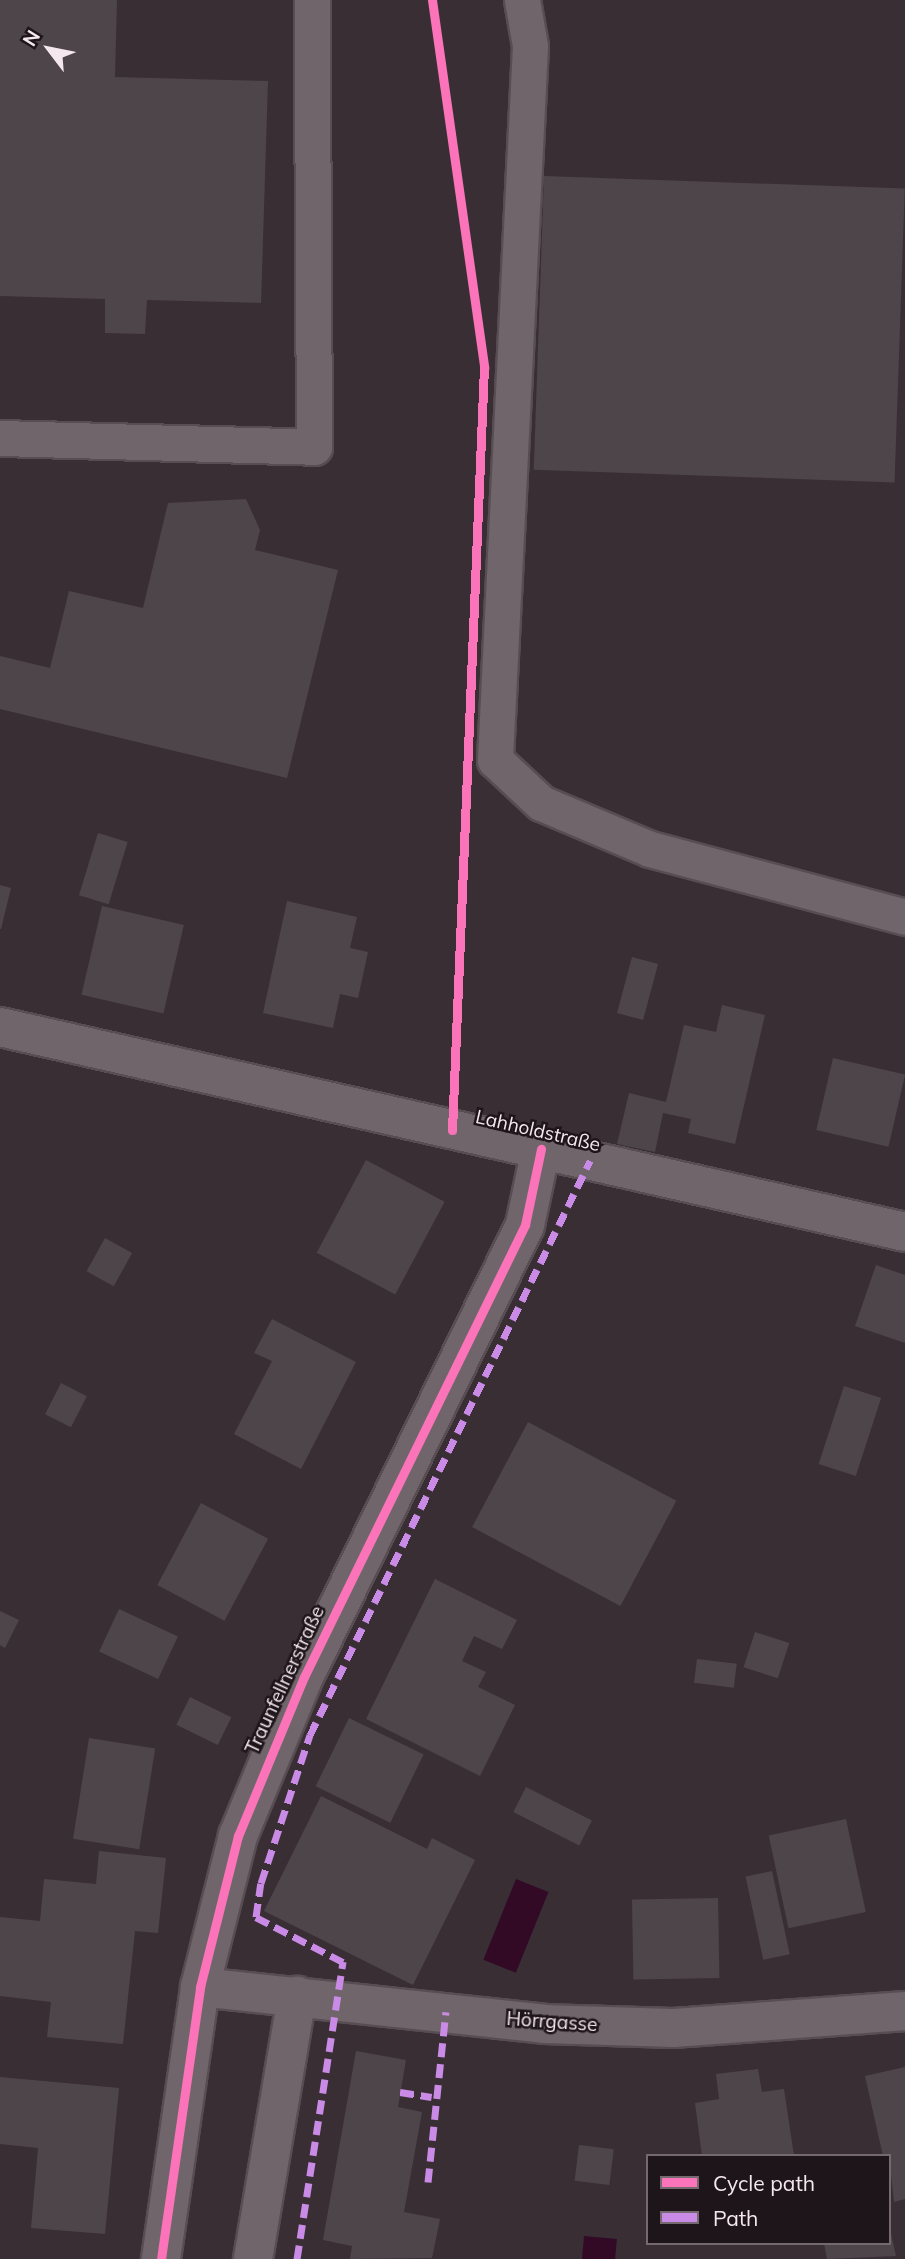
<!DOCTYPE html>
<html>
<head>
<meta charset="utf-8">
<style>
  body { margin:0 }
  #map { position:relative; width:905px; height:2259px; overflow:hidden; background:#392e34; font-family:Mulish,sans-serif }
  div>[style] { position:absolute }
  [style*='--x'] { left:calc(var(--x)*1px); top:calc(var(--y)*1px); width:calc(var(--w)*1px); rotate:calc(var(--a)*1deg) }
  .water>* { inset:0; background:#320a25; transform-origin:0 0 }
  .building>* { inset:0; background:#4e454a; transform-origin:0 0 }
  .roads { filter:drop-shadow(2px 0 #574d52) drop-shadow(-2px 0 #574d52) drop-shadow(0 2px #574d52) drop-shadow(0 -2px #574d52) }
  .lane>* { height:35px; margin:-17.5px; padding:0 17.5px; transform-origin:17.5px; border-radius:17.5px; background:#6f656a }
  .street>* { height:38px; margin:-19px; padding:0 19px; transform-origin:19px; border-radius:19px; background:#6f656a }
  .quiet>* { height:7px; margin-top:-3.5px; transform-origin:0; background:repeating-linear-gradient(90deg,#ca8be6 0 14px,transparent 0 21px) }
  .cycleway>* { height:9px; margin:-4.5px; padding:0 4.5px; transform-origin:4.5px; border-radius:4.5px; background:#fb73b8 }
  span { translate:-50% -50%; white-space:nowrap; text-align:center; line-height:1.15; -webkit-text-stroke:5px #1e151a; paint-order:stroke }
  .street-label { font-size:19px; color:#f5e7ee }
  .legend { position:absolute; left:646px; top:2154px; width:245px; height:91px; box-sizing:border-box; background:#1e151a; border:2px solid #74696f; margin:0; padding:9px 12px; list-style:none; font-size:21px; color:#f5e7ee }
  .legend li { display:flex; align-items:center; gap:14px; height:35px }
  .legend b { width:35px; border:2px solid #74696f }
  .north { position:absolute; left:14px; top:14px; width:70px; height:70px; -webkit-text-stroke:5px #1e151a; paint-order:stroke; rotate:302deg; font-size:19px; font-weight:700; line-height:28px; text-align:center; color:#f5e7ee }
  .north::after { content:''; display:block; margin:auto; width:24px; height:32px; background:#f5e7ee; clip-path:polygon(50% 0,100% 100%,50% 72%,0 100%) }
</style>
</head>
<body>
<div id="map">
  <div class="water">
    <i style="left:516px;top:1879px;width:35px;height:87px;rotate:22deg"></i>
    <i style="left:584px;top:2236px;width:33px;height:23px;rotate:5deg"></i>
  </div>
  <div class="building">
    <i style="clip-path:polygon(0 0,117px 0,115px 77px,268px 81px,261px 303px,147px 300px,145px 334px,105px 333px,105px 299px,0 296px)"></i>
    <i style="left:544px;top:176px;width:361px;height:294px;rotate:2deg"></i>
    <i style="clip-path:polygon(246px 499px,260px 530px,255px 550px,338px 570px,287px 778px,0 709px,0 656px,50px 668px,69px 591px,143px 608px,168px 503px)"></i>
    <i style="left:98px;top:833px;width:31px;height:65px;rotate:17deg"></i>
    <i style="clip-path:polygon(0 885px,11px 888px,1px 929px,0 929px)"></i>
    <i style="clip-path:polygon(287px 901px,357px 917px,350px 948px,368px 952px,358px 998px,340px 994px,333px 1028px,263px 1013px)"></i>
    <i style="left:102px;top:906px;width:84px;height:91px;rotate:13deg"></i>
    <i style="left:632px;top:957px;width:27px;height:58px;rotate:15deg"></i>
    <i style="clip-path:polygon(722px 1005px,765px 1015px,735px 1144px,688px 1133px,691px 1119px,663px 1113px,655px 1152px,617px 1144px,629px 1093px,666px 1102px,684px 1025px,716px 1032px)"></i>
    <i style="left:833px;top:1058px;width:74px;height:74px;rotate:13deg"></i>
    <i style="left:366px;top:1160px;width:89px;height:105px;rotate:28deg"></i>
    <i style="left:105px;top:1238px;width:31px;height:38px;rotate:29deg"></i>
    <i style="clip-path:polygon(876px 1265px,905px 1275px,905px 1343px,855px 1326px)"></i>
    <i style="clip-path:polygon(272px 1319px,356px 1362px,301px 1469px,234px 1434px,272px 1361px,254px 1353px)"></i>
    <i style="left:61px;top:1383px;width:29px;height:35px;rotate:27deg"></i>
    <i style="left:844px;top:1386px;width:39px;height:82px;rotate:18deg"></i>
    <i style="left:528px;top:1422px;width:168px;height:119px;rotate:28deg"></i>
    <i style="left:201px;top:1503px;width:76px;height:93px;rotate:28deg"></i>
    <i style="clip-path:polygon(435px 1579px,517px 1620px,502px 1649px,474px 1636px,462px 1661px,486px 1672px,478px 1687px,515px 1705px,480px 1776px,366px 1719px)"></i>
    <i style="left:119px;top:1609px;width:65px;height:47px;rotate:25deg"></i>
    <i style="clip-path:polygon(0 1611px,19px 1620px,5px 1648px,0 1645px)"></i>
    <i style="left:755px;top:1632px;width:36px;height:37px;rotate:18deg"></i>
    <i style="left:697px;top:1659px;width:40px;height:24px;rotate:7deg"></i>
    <i style="left:190px;top:1697px;width:46px;height:31px;rotate:26deg"></i>
    <i style="left:349px;top:1718px;width:83px;height:76px;rotate:26deg"></i>
    <i style="left:89px;top:1738px;width:67px;height:102px;rotate:9deg"></i>
    <i style="left:526px;top:1787px;width:74px;height:28px;rotate:27deg"></i>
    <i style="clip-path:polygon(321px 1796px,427px 1849px,432px 1838px,475px 1860px,413px 1985px,264px 1911px)"></i>
    <i style="left:846px;top:1819px;width:95px;height:79px;rotate:78deg"></i>
    <i style="clip-path:polygon(99px 1851px,166px 1858px,158px 1933px,135px 1931px,123px 2044px,47px 2037px,51px 2002px,0 1996px,0 1917px,40px 1921px,44px 1879px,96px 1884px)"></i>
    <i style="left:772px;top:1871px;width:85px;height:27px;rotate:78deg"></i>
    <i style="left:718px;top:1898px;width:80px;height:86px;rotate:89deg"></i>
    <i style="clip-path:polygon(356px 2051px,406px 2060px,398px 2107px,422px 2112px,404px 2212px,440px 2219px,432px 2258px,350px 2259px,352px 2246px,323px 2240px)"></i>
    <i style="clip-path:polygon(905px 2067px,905px 2199px,894px 2202px,889px 2156px,883px 2156px,865px 2076px)"></i>
    <i style="clip-path:polygon(758px 2069px,762px 2092px,784px 2089px,794px 2156px,702px 2156px,695px 2103px,719px 2099px,716px 2074px)"></i>
    <i style="clip-path:polygon(0 2077px,119px 2088px,105px 2234px,31px 2228px,38px 2148px,0 2144px)"></i>
    <i style="left:579px;top:2145px;width:35px;height:36px;rotate:7deg"></i>
    <i style="clip-path:polygon(890px 2229px,896px 2256px,827px 2259px,824px 2243px,889px 2243px)"></i>
  </div>
  <div class="roads">
    <div class="lane">
      <i style="--x:522;--y:0;--w:47;--a:80.1"></i>
      <i style="--x:530;--y:46;--w:715;--a:92.81"></i>
      <i style="--x:495;--y:760;--w:63;--a:43.1"></i>
      <i style="--x:541;--y:803;--w:118;--a:22.9"></i>
      <i style="--x:650;--y:849;--w:264;--a:14.9"></i>
      <i style="--x:0;--y:438;--w:314;--a:1.6"></i>
      <i style="--x:314;--y:447;--w:447;--a:-90.3"></i>
    </div>
    <div class="street">
      <i style="--x:0;--y:1027;--w:928;--a:12.76"></i>
      <i style="--x:200;--y:1987;--w:346;--a:6.1"></i>
      <i style="--x:544;--y:2024;--w:129;--a:1.8"></i>
      <i style="--x:673;--y:2028;--w:233;--a:-4.2"></i>
      <i style="--x:161;--y:2259;--w:275;--a:-81.8"></i>
      <i style="--x:200;--y:1987;--w:156;--a:-75.9"></i>
      <i style="--x:238;--y:1836;--w:172;--a:-67.5"></i>
      <i style="--x:304;--y:1677;--w:503;--a:-63.94"></i>
      <i style="--x:525;--y:1225;--w:78;--a:-78.1"></i>
      <i style="--x:253;--y:2259;--w:267;--a:-80.5"></i>
    </div>
  </div>
  <div class="quiet">
    <i style="--x:400;--y:2092;--w:32;--a:9"></i>
    <i style="--x:428;--y:2182;--w:171;--a:-84"></i>
    <i style="--x:297;--y:2259;--w:301;--a:-81.2"></i>
    <i style="--x:343;--y:1962;--w:98;--a:-152.7"></i>
    <i style="--x:256;--y:1917;--w:34;--a:-82"></i>
    <i style="--x:261;--y:1883;--w:156;--a:-71.7"></i>
    <i style="--x:310;--y:1735;--w:639;--a:-64"></i>
  </div>
  <div class="cycleway">
    <i style="--x:432;--y:0;--w:371;--a:81.9"></i>
    <i style="--x:484;--y:367;--w:764;--a:92.4"></i>
    <i style="--x:161;--y:2259;--w:275;--a:-81.8"></i>
    <i style="--x:200;--y:1987;--w:156;--a:-75.9"></i>
    <i style="--x:238;--y:1836;--w:172;--a:-67.5"></i>
    <i style="--x:304;--y:1677;--w:503;--a:-63.94"></i>
    <i style="--x:525;--y:1225;--w:78;--a:-78.1"></i>
  </div>
  <div class="street-label">
    <span style="left:538px;top:1131px;rotate:13deg">Lahholdstraße</span>
    <span style="left:285px;top:1680px;rotate:-65deg">Traunfellnerstraße</span>
    <span style="left:552px;top:2022px;rotate:4deg">Hörrgasse</span>
  </div>
  <ul class="legend">
  <li><b style="height:9px;background:#fb73b8"></b>Cycle path</li>
  <li><b style="height:9px;background:#ca8be6"></b>Path</li>
  </ul>
  <div class="north">N</div>
</div>
</body>
</html>
